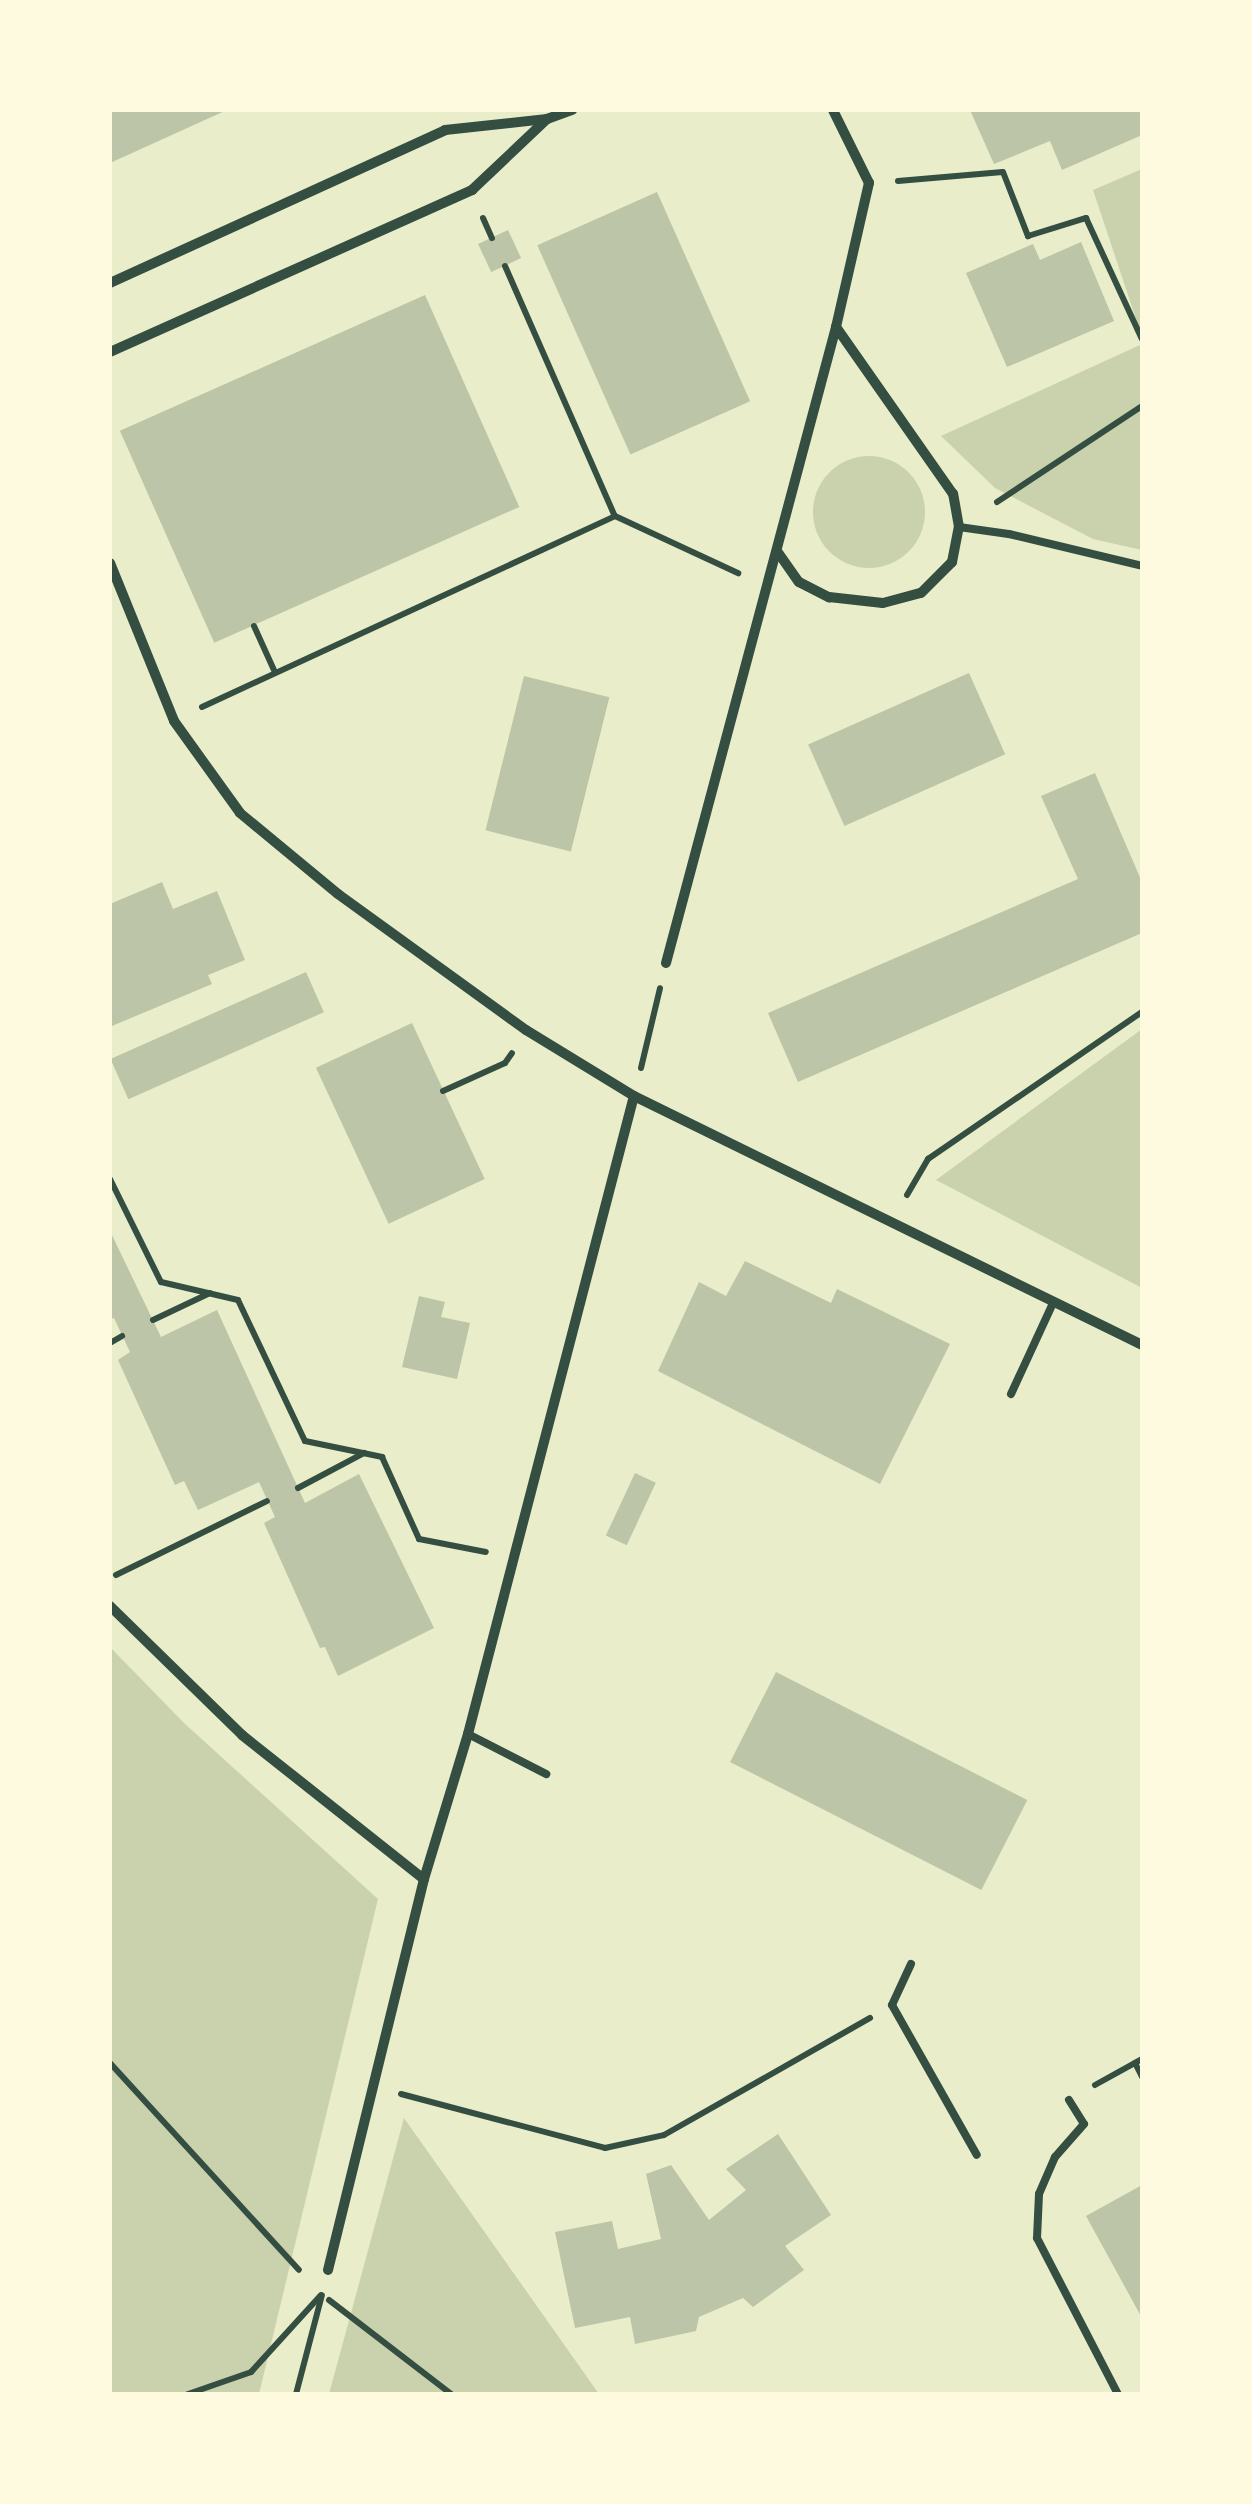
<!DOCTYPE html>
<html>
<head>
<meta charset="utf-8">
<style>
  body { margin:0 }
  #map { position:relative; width:1252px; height:2504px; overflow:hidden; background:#e9edc9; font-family:"Work Sans",sans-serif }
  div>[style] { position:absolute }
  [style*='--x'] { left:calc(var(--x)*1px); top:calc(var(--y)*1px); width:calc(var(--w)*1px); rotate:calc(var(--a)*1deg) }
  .green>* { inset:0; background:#cad2ad }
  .round { border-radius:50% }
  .building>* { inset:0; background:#bcc5a7; transform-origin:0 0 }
  .path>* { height:6px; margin:-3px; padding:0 3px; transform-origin:3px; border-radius:3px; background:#344e41 }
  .service>* { height:8px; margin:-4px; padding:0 4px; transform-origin:4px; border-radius:4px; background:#344e41 }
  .minor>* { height:10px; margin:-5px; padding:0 5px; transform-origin:5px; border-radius:5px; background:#344e41 }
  span { translate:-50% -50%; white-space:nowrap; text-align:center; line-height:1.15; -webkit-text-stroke:10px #fefae0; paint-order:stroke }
  .frame { position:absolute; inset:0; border:112px solid #fefae0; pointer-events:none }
</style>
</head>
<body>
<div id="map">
  <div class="green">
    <i style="clip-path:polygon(1142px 169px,1142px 337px,1093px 190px)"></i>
    <i style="clip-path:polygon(1142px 344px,1142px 550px,1093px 539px,995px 488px,941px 436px)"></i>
    <i class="round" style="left:813px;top:456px;width:112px;height:112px"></i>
    <i style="clip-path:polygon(1142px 1029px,1142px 1288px,936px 1180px)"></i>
    <i style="clip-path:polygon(110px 1647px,184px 1723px,378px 1899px,259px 2394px,110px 2394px)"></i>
    <i style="clip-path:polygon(404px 2118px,599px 2394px,329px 2394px)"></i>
  </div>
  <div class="building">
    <i style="clip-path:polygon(110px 110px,227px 110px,110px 163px)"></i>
    <i style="clip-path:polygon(970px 110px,1141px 110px,1142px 135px,1062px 170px,1050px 141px,994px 164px)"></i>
    <i style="left:657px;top:192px;width:229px;height:131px;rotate:66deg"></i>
    <i style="left:508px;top:230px;width:31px;height:33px;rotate:65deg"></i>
    <i style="clip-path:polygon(1081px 242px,1114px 321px,1007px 367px,966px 273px,1033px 244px,1040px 260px)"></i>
    <i style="left:425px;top:295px;width:232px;height:334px;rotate:66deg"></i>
    <i style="left:969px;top:673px;width:89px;height:176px;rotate:66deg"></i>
    <i style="left:524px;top:676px;width:88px;height:159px;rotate:14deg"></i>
    <i style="clip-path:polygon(1095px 773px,1142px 882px,1142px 933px,798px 1082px,768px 1013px,1078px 879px,1041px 796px)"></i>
    <i style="clip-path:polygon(162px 882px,173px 909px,217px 891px,245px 960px,208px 975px,212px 984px,112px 1026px,110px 904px)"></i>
    <i style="left:306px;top:972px;width:44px;height:214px;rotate:66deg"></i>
    <i style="left:412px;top:1023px;width:172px;height:106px;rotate:65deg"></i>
    <i style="clip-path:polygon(110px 1231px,161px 1337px,217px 1310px,305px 1503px,359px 1474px,434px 1628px,338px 1676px,325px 1647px,320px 1648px,264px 1523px,275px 1517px,259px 1482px,198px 1510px,184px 1481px,175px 1485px,118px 1360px,130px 1352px,114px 1318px,110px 1319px)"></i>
    <i style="clip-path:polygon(745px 1261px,831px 1303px,837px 1289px,950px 1344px,880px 1484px,658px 1371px,699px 1282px,726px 1296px)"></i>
    <i style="clip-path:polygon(419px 1296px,445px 1302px,441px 1317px,470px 1323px,457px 1379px,402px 1367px)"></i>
    <i style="left:635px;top:1473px;width:23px;height:69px;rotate:25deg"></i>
    <i style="left:776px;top:1672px;width:282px;height:101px;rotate:27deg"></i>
    <i style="clip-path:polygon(778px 2134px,831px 2215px,785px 2246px,804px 2270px,753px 2307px,743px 2298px,699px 2317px,696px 2331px,635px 2344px,630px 2317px,575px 2328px,555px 2232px,612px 2221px,618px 2249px,661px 2239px,646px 2174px,671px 2165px,709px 2220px,746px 2190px,726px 2169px)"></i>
    <i style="clip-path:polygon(1142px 2185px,1142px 2318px,1086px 2216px)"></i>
  </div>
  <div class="path">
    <i style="--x:898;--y:181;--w:105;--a:-4.9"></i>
    <i style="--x:1003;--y:172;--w:69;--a:68.7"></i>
    <i style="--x:1028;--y:236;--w:61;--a:-17.2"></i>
    <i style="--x:1086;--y:218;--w:133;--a:65.2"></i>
    <i style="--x:483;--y:218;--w:22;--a:66"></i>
    <i style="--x:505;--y:266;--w:273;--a:66.3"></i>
    <i style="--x:615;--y:516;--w:136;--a:24.9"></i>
    <i style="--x:997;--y:502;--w:174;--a:-33.5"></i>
    <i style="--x:254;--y:626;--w:48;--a:65.6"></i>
    <i style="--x:202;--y:707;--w:455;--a:-24.8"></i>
    <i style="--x:641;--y:1068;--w:82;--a:-76.6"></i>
    <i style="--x:443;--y:1091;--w:68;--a:-24.3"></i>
    <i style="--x:505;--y:1063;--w:12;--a:-55"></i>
    <i style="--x:110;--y:1179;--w:115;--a:63.7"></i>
    <i style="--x:161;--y:1282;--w:79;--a:13.2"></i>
    <i style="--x:238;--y:1300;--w:156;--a:64.6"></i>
    <i style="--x:305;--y:1441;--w:79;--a:11.7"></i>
    <i style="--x:382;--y:1457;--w:90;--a:65.7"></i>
    <i style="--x:419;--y:1539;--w:68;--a:11"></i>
    <i style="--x:907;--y:1195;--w:42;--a:-59.7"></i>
    <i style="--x:928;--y:1159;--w:260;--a:-34.5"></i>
    <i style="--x:153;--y:1320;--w:63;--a:-25.3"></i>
    <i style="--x:110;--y:1343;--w:14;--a:-30"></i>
    <i style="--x:298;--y:1488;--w:75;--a:-27.9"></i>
    <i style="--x:116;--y:1575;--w:168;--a:-26.1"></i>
    <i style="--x:110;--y:2063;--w:280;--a:47.6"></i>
    <i style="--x:1135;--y:2063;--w:16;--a:63"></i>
    <i style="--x:1095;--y:2085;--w:54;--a:-29"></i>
    <i style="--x:401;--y:2094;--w:211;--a:14.8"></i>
    <i style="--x:605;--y:2148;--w:60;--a:-12.4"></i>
    <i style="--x:664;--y:2135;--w:237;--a:-29.6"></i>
    <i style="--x:329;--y:2300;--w:154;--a:37.6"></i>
    <i style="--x:188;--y:2394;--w:67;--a:-19.2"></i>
    <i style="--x:251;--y:2372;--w:104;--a:-47.7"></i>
    <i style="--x:296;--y:2394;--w:102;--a:-75.3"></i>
  </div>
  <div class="service">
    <i style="--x:959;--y:527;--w:50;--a:8"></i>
    <i style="--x:1009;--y:534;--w:137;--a:13.5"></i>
    <i style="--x:1011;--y:1394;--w:102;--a:-65.2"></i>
    <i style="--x:468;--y:1734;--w:88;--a:27.1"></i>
    <i style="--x:911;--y:1964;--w:45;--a:114.9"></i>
    <i style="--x:892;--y:2005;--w:172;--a:60.5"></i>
    <i style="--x:1069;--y:2100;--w:28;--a:58"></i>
    <i style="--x:1084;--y:2124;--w:44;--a:131.3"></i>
    <i style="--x:1055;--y:2157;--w:40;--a:113.4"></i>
    <i style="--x:1039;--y:2194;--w:44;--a:92.6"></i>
    <i style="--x:1037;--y:2238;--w:176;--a:62.6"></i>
  </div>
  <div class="minor">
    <i style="--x:110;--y:283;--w:368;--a:-24.5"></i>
    <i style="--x:445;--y:130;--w:103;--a:-6.2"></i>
    <i style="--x:547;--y:119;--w:27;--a:-20"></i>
    <i style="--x:110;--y:352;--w:397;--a:-24.1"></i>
    <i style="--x:472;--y:190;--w:103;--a:-43.4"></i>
    <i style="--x:777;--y:551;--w:38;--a:55"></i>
    <i style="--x:799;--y:582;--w:34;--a:27"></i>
    <i style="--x:829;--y:597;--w:54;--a:6.3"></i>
    <i style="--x:883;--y:603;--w:39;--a:-15"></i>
    <i style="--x:921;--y:593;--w:44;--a:-45"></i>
    <i style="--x:952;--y:562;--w:36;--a:-79"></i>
    <i style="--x:959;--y:527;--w:34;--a:-100"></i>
    <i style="--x:953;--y:494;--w:204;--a:-125"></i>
    <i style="--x:110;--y:563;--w:170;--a:67.9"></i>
    <i style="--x:174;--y:721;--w:113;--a:54.3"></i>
    <i style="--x:240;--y:813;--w:127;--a:39.6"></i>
    <i style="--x:338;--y:894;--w:232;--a:35.9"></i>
    <i style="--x:526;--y:1030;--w:127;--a:31.4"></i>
    <i style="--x:634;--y:1096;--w:566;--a:26.11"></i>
    <i style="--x:666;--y:963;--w:658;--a:-75.03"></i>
    <i style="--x:836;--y:327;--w:148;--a:-77.1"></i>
    <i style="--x:869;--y:183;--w:81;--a:-116.3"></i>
    <i style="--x:110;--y:1606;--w:185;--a:44.3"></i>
    <i style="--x:242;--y:1735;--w:232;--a:38.4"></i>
    <i style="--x:328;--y:2270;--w:403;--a:-76.2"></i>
    <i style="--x:424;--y:1879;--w:152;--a:-73.1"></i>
    <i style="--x:468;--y:1734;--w:659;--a:-75.42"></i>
  </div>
  <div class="frame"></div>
</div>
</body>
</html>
